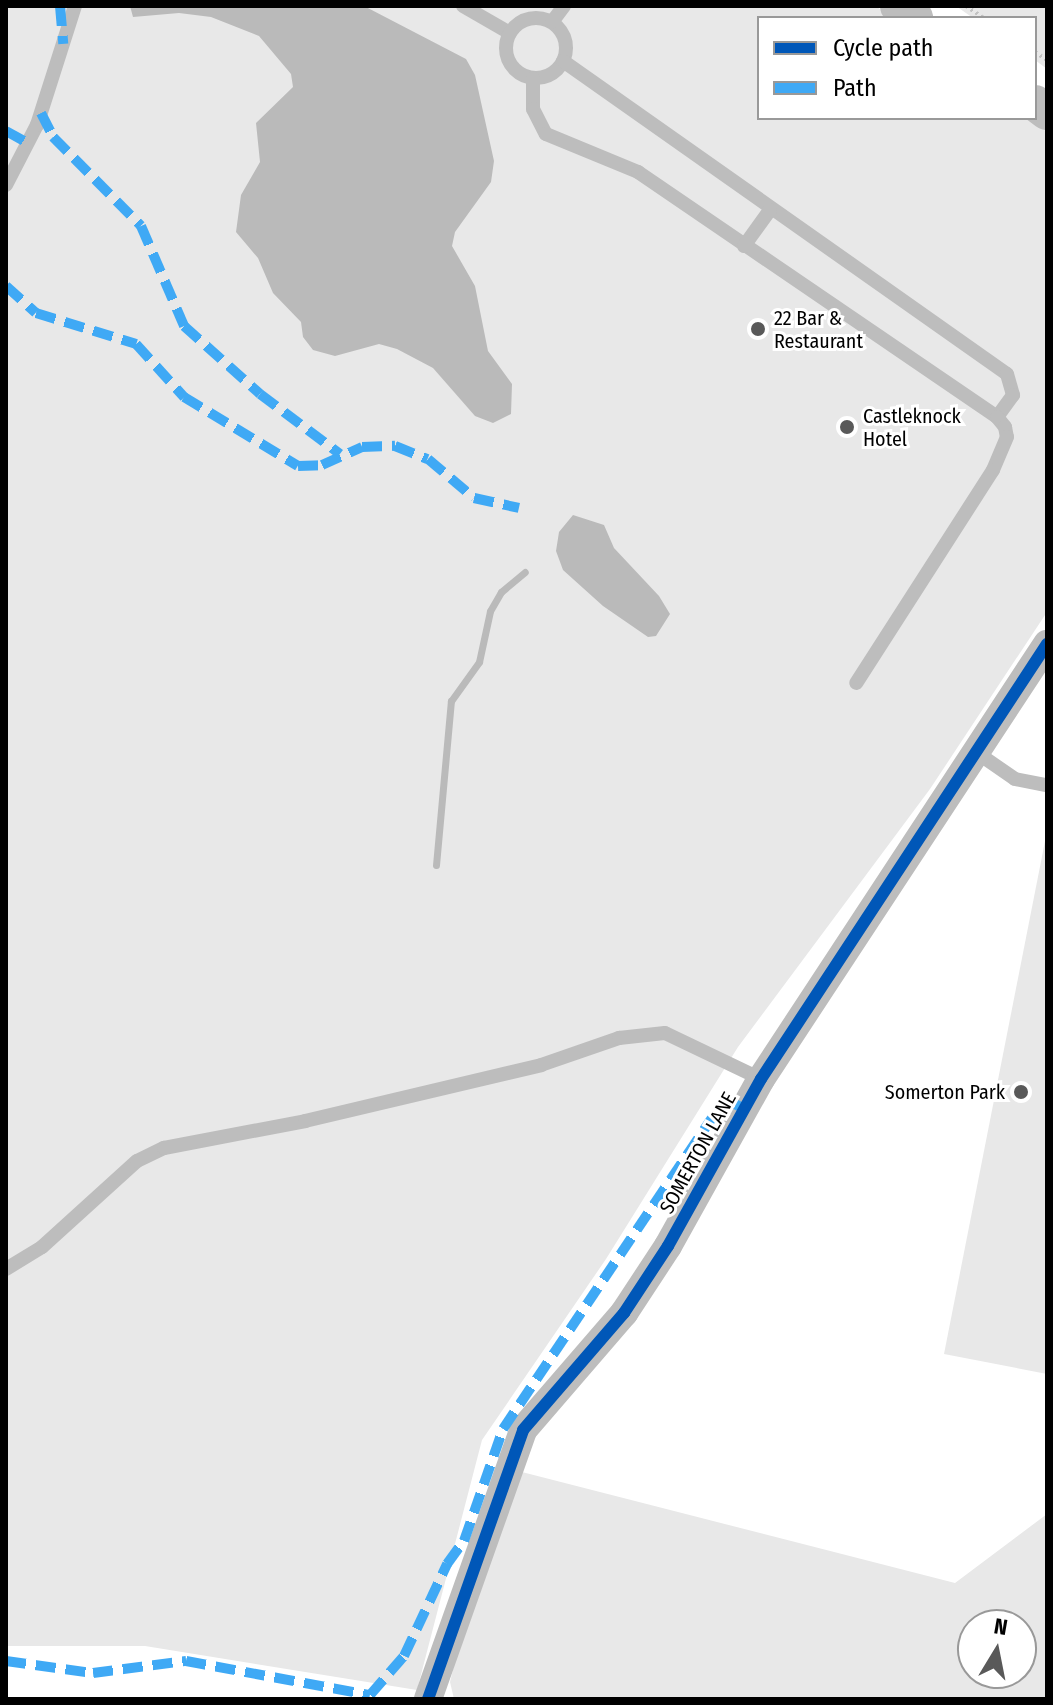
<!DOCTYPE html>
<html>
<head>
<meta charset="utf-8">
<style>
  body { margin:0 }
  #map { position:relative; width:1053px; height:1705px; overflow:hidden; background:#fff; font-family:"Fira Sans Condensed",sans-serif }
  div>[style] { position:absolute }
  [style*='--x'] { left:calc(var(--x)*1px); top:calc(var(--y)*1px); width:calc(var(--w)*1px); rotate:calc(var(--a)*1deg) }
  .green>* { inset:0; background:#e8e8e8 }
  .water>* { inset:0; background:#bababa }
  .stream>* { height:7px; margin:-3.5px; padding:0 3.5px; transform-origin:3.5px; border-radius:3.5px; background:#bababa }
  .path>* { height:4px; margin-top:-2px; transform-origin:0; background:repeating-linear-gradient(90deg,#c2c2c2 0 2px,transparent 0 6px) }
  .service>* { height:14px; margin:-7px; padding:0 7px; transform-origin:7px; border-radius:7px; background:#bdbdbd }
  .service>.ring { margin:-7px; padding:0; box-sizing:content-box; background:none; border:14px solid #bdbdbd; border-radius:50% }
  .minor>* { height:28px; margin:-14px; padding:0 14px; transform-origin:14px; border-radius:14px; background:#bdbdbd }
  .tertiary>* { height:36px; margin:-18px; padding:0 18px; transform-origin:18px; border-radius:18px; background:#bdbdbd }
  .quiet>* { height:10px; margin-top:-5px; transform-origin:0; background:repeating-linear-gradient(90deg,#3fa9f5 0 20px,transparent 0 30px) }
  .cycleway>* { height:12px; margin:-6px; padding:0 6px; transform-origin:6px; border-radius:6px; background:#0057b8 }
  .dots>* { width:22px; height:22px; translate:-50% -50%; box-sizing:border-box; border:4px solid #fff; border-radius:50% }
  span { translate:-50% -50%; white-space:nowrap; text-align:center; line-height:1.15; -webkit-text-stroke:6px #fff; paint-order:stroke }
  .poi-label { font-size:20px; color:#000 }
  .left { translate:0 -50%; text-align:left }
  .right { translate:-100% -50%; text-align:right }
  .street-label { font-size:20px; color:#000 }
  .frame { position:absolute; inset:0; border:8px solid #000; pointer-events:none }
  .legend { position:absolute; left:757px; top:16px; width:280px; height:104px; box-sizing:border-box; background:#fff; border:2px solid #999; margin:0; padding:10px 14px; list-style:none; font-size:24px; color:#000 }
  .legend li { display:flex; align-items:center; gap:16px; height:40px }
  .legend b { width:40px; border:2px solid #999 }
  .north { position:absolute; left:957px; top:1609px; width:80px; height:80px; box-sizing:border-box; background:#fff; border:2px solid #999; border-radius:50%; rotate:10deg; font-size:22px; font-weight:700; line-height:32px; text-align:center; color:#000 }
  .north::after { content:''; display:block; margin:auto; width:28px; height:36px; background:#595959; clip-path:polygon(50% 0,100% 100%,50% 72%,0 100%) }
</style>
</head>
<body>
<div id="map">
  <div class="green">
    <i style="clip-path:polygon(6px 6px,876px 6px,891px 18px,759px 18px,759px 118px,1027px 118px,1047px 132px,1047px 612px,930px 789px,738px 1047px,606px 1259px,482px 1440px,417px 1690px,145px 1646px,6px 1646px)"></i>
    <i style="clip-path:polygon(956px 6px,1047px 6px,1047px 69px,1035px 60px,1035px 18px,973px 18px)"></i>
    <i style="clip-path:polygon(1047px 831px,1047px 1374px,944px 1354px)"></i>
    <i style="clip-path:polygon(evenodd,518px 1471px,955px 1583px,1047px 1514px,1047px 1699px,454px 1699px,450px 1682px,468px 1609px,518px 1471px,973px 1625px,1021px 1625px,1021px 1673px,973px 1673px,973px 1625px)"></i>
  </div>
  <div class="water">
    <i style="clip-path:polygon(130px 6px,364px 6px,466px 59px,475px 75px,494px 161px,491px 182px,455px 232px,452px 246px,475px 286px,488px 351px,512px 384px,511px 414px,493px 423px,475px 416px,433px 368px,397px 349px,379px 344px,335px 356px,313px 350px,303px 337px,301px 322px,273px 293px,258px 258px,236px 232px,241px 195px,260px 162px,256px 123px,293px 87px,291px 74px,259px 36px,211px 17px,179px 13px,133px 17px)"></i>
    <i style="clip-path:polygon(573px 515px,604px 525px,614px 548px,659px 596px,670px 614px,656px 636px,648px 637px,603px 606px,563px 570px,556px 551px,559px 532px)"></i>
  </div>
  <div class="stream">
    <i style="--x:436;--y:865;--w:165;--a:-84.8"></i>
    <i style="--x:451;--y:701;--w:48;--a:-54.3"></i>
    <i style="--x:479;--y:662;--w:52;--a:-77.8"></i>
    <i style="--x:490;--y:611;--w:22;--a:-60"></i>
    <i style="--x:501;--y:592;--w:31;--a:-40"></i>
  </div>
  <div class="path">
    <i style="--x:966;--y:6;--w:22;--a:34"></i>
    <i style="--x:1035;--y:52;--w:14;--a:34"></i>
  </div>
  <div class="service">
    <i style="--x:463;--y:6;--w:54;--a:29.9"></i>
    <i class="ring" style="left:506px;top:18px;width:46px;height:46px"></i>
    <i style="--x:552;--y:22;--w:20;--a:-53"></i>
    <i style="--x:563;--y:61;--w:543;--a:35.18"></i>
    <i style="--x:1007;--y:374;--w:22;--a:74"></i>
    <i style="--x:1013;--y:395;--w:27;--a:126"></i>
    <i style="--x:533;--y:78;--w:31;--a:90"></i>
    <i style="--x:533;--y:109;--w:28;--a:63"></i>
    <i style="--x:546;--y:134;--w:100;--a:22.4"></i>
    <i style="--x:638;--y:172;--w:435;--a:34.3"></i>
    <i style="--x:997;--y:417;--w:13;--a:51"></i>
    <i style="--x:1005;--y:427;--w:10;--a:79"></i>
    <i style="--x:1007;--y:437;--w:36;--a:113"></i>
    <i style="--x:993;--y:470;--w:253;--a:122.7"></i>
    <i style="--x:6;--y:185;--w:68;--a:-62.7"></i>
    <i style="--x:37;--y:125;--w:125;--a:-72.3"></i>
    <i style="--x:744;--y:246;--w:44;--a:-54.2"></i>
    <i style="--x:976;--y:752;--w:47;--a:34.7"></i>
    <i style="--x:1015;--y:779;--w:33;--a:11"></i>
    <i style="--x:6;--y:1269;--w:42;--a:-31.4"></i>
    <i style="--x:42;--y:1247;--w:128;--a:-42.2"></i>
    <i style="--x:137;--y:1161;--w:30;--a:-26"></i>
    <i style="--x:164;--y:1148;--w:144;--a:-10.8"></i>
    <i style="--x:305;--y:1121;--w:243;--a:-13.3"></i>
    <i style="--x:541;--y:1065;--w:83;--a:-19.1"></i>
    <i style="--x:619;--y:1038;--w:46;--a:-6.2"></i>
    <i style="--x:665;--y:1033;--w:106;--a:25.6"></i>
  </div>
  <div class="minor">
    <i style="--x:428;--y:1699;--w:285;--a:-70.5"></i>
    <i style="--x:523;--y:1430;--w:155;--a:-49.2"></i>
    <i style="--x:624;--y:1313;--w:80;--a:-56.7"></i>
    <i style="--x:668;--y:1246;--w:191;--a:-60.9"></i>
    <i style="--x:761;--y:1079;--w:521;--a:-56.68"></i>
  </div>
  <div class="tertiary">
    <i style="--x:898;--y:6;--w:21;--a:35"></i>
    <i style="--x:1035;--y:103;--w:15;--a:37"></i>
  </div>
  <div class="quiet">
    <i style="--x:60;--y:6;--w:38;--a:85"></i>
    <i style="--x:41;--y:113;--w:27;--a:63"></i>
    <i style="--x:53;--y:137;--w:125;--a:45.3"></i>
    <i style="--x:141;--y:226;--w:109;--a:66.7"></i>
    <i style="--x:184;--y:326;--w:102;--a:41.8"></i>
    <i style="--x:260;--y:394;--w:100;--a:36.9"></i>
    <i style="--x:6;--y:131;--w:25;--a:29"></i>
    <i style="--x:6;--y:286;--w:40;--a:42"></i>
    <i style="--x:36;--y:313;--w:105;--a:17.2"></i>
    <i style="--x:136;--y:344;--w:72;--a:47.8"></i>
    <i style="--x:184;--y:397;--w:133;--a:31.2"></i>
    <i style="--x:298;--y:466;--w:24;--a:-2"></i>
    <i style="--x:322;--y:465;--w:44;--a:-24.2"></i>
    <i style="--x:362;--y:447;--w:33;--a:-2"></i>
    <i style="--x:395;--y:446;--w:35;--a:22"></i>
    <i style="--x:428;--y:459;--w:60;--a:40.3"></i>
    <i style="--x:474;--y:498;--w:46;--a:12.5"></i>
    <i style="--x:6;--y:1661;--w:88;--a:7.9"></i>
    <i style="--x:93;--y:1673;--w:94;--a:-7.4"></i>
    <i style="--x:186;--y:1661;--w:187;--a:10.5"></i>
    <i style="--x:370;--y:1695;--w:52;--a:-48.9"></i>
    <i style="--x:404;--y:1656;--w:102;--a:-64.9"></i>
    <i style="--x:447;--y:1564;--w:29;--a:-54"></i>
    <i style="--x:464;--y:1541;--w:119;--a:-70.8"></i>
    <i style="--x:503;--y:1429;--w:398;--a:-56.1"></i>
    <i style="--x:725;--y:1099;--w:22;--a:27"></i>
  </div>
  <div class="cycleway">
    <i style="--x:428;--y:1699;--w:285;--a:-70.5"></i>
    <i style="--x:523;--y:1430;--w:155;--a:-49.2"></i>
    <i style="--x:624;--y:1313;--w:80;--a:-56.7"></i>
    <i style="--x:668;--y:1246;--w:191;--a:-60.9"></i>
    <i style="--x:761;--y:1079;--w:521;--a:-56.68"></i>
  </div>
  <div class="dots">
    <i style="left:758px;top:329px;background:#595959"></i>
    <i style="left:847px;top:427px;background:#595959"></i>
    <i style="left:1021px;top:1092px;background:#595959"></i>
  </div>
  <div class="poi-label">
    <span class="left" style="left:774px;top:330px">22 Bar &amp;<br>Restaurant</span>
    <span class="left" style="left:863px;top:428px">Castleknock<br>Hotel</span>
    <span class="right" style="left:1005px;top:1092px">Somerton Park</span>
  </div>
  <div class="street-label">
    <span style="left:698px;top:1153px;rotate:-61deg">SOMERTON LANE</span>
  </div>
  <div class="frame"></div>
  <ul class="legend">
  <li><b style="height:10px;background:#0057b8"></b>Cycle path</li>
  <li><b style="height:10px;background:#3fa9f5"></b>Path</li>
  </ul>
  <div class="north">N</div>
</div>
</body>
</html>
